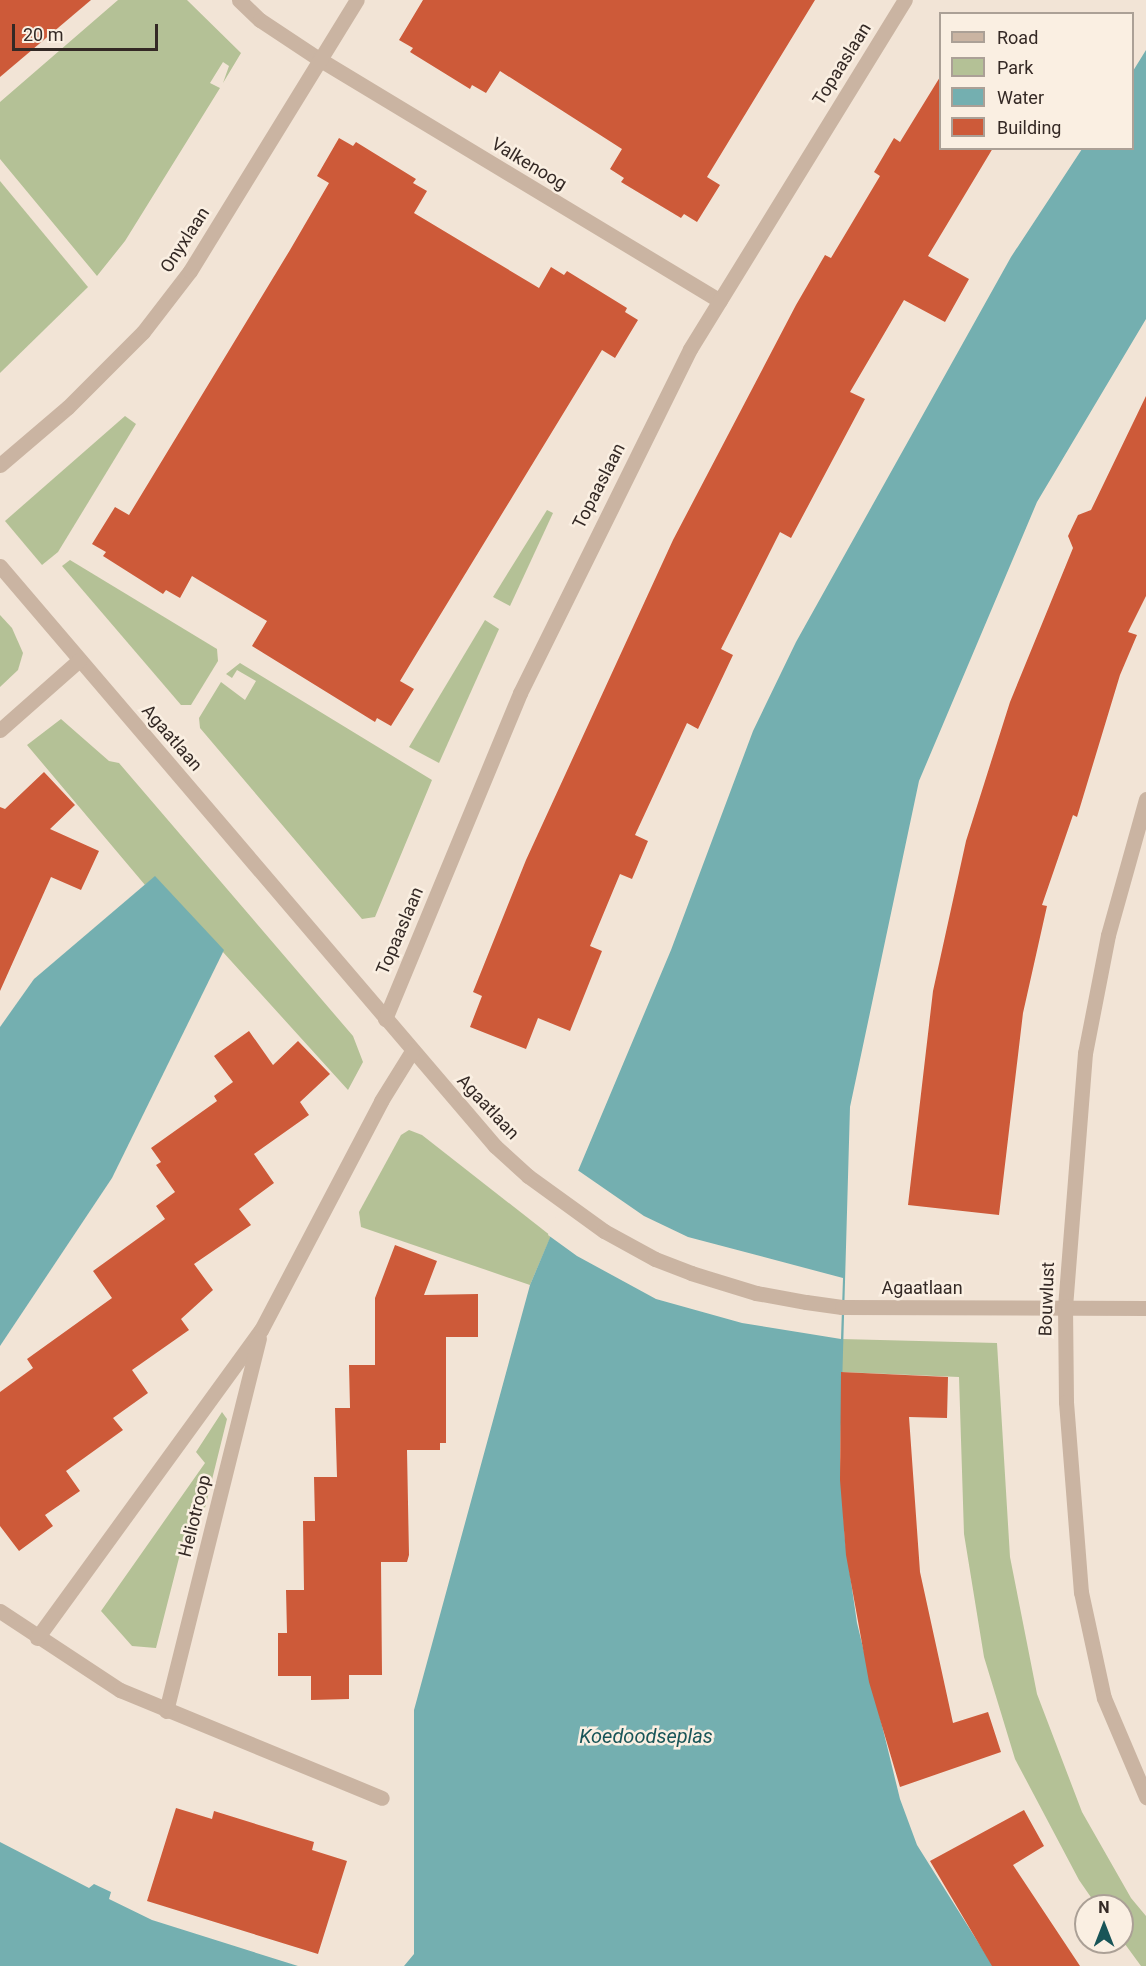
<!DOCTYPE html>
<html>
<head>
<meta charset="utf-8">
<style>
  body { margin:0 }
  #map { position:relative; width:1146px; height:1966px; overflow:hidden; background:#f2e4d6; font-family:Roboto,sans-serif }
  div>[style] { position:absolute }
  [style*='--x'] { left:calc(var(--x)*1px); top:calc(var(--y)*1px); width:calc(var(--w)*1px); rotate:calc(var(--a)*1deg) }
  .green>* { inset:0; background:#b4c196 }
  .water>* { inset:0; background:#74afb0 }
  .pier>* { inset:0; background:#f2e4d6 }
  .building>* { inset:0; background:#cd5a39 }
  .street>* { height:15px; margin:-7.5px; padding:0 7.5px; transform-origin:7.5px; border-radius:7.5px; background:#cab4a2 }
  span { translate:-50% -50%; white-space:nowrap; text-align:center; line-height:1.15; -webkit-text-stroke:5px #faefe2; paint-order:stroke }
  .street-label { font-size:18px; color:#342925 }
  .water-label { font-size:20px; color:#185558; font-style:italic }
  .legend { position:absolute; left:939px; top:12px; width:195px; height:138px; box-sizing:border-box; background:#faefe2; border:2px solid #aba096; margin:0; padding:8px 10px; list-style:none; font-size:18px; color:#342925 }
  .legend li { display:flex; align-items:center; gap:12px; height:30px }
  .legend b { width:30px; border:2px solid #aba096 }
  .north { position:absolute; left:1074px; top:1894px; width:60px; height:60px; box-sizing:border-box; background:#faefe2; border:2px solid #aba096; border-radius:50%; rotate:0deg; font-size:16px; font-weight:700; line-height:24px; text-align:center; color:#342925 }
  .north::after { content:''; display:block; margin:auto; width:21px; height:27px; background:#185558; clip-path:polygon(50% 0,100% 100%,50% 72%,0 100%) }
  .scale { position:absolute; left:12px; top:24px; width:146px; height:27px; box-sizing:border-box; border:3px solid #342925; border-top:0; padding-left:8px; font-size:18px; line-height:21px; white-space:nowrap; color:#342925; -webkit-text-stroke:4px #faefe2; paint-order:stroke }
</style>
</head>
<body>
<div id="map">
  <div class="green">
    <i style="clip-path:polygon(118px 0,187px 0,241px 53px,223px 83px,229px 66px,223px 62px,210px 83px,220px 88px,125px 241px,97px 276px,0 159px,0 102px)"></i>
    <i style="clip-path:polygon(0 181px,88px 287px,0 373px)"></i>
    <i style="clip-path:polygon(125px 416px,136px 424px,58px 552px,42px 565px,5px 521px)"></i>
    <i style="clip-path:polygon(547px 510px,553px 513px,510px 606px,493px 597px)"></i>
    <i style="clip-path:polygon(70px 560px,217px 649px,218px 661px,191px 705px,181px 705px,62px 566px)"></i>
    <i style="clip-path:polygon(0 615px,12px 628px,23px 653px,18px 670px,0 687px)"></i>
    <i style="clip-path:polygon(485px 620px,499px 629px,439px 763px,409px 747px)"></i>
    <i style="clip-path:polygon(240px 663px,432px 780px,375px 917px,362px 919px,200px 728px,199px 718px,221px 682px,245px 700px,256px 681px,237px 670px,232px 678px,226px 674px)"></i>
    <i style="clip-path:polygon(61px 719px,109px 761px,119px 763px,353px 1036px,363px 1062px,348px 1090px,155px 877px,145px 885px,27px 745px)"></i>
    <i style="clip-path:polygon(409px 1130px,422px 1135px,551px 1236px,530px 1285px,361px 1227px,359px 1212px,401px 1135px)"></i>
    <i style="clip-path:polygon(841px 1339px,997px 1343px,1010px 1557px,1037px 1694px,1082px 1812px,1131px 1898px,1146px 1916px,1146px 1966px,1141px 1966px,1122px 1940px,1122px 1906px,1097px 1906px,1079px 1880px,1015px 1759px,984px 1657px,964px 1534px,959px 1377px,841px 1372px)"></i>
    <i style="clip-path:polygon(222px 1412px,227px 1419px,204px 1512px,191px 1511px,156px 1648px,132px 1646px,101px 1611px,205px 1463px,196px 1452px)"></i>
  </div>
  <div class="water">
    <i style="clip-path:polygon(1146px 50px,1146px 319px,1037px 502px,919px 781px,850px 1107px,840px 1457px,845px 1540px,857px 1623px,900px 1799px,917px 1845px,993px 1966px,404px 1966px,414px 1954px,414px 1710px,530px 1285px,671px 950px,753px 731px,796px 642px,1011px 257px,1082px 149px,1132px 148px,1133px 71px)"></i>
    <i style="clip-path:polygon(155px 876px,224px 950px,112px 1178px,0 1346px,0 1027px,34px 979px)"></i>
    <i style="clip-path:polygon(0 1842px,89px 1888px,94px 1884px,111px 1892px,109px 1899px,152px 1920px,298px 1966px,0 1966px)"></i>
  </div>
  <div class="pier">
    <i style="clip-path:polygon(576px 1169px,644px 1216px,688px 1237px,843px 1278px,841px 1339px,742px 1323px,656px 1299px,577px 1256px,548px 1235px)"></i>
  </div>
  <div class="building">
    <i style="clip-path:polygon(0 0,91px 0,0 77px)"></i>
    <i style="clip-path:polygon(423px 0,815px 0,707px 177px,720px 185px,697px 222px,684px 214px,681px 218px,621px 182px,624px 178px,610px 169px,622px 149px,500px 71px,486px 93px,472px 85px,470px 89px,410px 52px,413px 48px,399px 40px)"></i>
    <i style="clip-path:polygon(940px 77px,940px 148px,993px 148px,928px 256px,969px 279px,945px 322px,904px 300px,850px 392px,865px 399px,791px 538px,780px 532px,721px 649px,733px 655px,698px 729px,687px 723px,635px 835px,648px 841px,632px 879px,620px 874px,590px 946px,602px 951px,570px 1031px,538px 1018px,526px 1049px,470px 1027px,482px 996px,473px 992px,526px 860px,673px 540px,796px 305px,825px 255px,831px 258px,880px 176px,874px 172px,894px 138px,900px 142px)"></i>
    <i style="clip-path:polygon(339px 138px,353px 146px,356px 142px,416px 179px,413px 183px,427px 191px,414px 213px,539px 288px,551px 267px,564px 275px,567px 271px,627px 308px,625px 312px,638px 320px,615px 358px,602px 350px,420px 648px,400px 681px,414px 689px,391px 726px,377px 718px,375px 722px,252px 646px,267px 621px,192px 576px,180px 598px,166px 590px,163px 594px,103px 556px,106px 552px,92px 544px,115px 507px,129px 515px,290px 250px,329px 183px,317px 176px)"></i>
    <i style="clip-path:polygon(1146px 396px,1146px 596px,1128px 632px,1137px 635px,1120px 675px,1077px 817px,1073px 815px,1042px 905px,1047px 906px,1023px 1013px,999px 1215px,908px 1205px,933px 991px,966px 841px,1010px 702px,1073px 548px,1068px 536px,1078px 515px,1091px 510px)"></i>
    <i style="clip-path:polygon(44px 772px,75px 805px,50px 829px,99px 851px,81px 890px,51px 877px,0 991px,0 807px,5px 809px)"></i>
    <i style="clip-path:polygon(249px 1031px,273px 1065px,298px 1041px,330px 1074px,300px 1102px,309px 1115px,254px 1154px,274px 1183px,239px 1209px,251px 1225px,194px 1264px,213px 1290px,181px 1319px,189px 1330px,132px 1370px,148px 1393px,113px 1418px,123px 1430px,66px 1471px,80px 1491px,45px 1515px,53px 1526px,19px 1551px,0 1526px,0 1392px,33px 1368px,27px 1359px,112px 1298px,93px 1271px,165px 1219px,156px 1206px,175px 1192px,156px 1165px,161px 1162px,151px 1148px,217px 1101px,214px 1096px,233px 1082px,214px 1056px)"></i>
    <i style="clip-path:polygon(395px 1245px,437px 1261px,424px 1295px,478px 1294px,478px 1337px,446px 1337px,446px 1443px,440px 1443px,440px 1450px,407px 1450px,409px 1555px,407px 1562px,381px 1562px,382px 1675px,349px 1675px,349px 1699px,311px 1700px,311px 1676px,278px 1676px,278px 1633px,287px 1633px,286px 1590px,304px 1590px,303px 1521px,315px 1521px,314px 1477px,337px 1477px,335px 1408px,350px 1408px,349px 1365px,375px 1365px,375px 1298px)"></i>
    <i style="clip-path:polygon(841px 1372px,948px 1377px,947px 1418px,909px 1417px,920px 1572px,953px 1723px,988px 1712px,1001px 1752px,900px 1787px,869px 1682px,846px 1555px,840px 1480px)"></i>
    <i style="clip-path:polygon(176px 1808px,212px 1819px,214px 1811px,314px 1842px,312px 1850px,347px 1861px,318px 1954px,147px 1901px)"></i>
    <i style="clip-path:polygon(1024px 1810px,1044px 1846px,1013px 1865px,1080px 1966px,992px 1966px,930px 1861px)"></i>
  </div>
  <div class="street">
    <i style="--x:239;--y:0;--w:29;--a:44"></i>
    <i style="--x:260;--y:20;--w:71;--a:33.5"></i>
    <i style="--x:319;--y:59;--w:468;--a:31.1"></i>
    <i style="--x:0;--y:465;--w:89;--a:-40.5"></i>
    <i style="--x:68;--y:407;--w:106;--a:-45"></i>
    <i style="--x:143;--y:332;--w:77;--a:-52.4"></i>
    <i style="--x:190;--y:271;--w:318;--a:-58.4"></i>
    <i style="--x:0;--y:566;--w:763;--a:49.52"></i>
    <i style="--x:495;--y:1146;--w:45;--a:42.3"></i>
    <i style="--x:528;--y:1176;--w:94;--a:35.9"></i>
    <i style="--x:604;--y:1231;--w:58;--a:28.8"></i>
    <i style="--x:655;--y:1259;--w:39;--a:21"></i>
    <i style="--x:691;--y:1273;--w:68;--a:17.1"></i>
    <i style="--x:756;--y:1293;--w:51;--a:10.2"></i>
    <i style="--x:806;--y:1302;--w:36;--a:8"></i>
    <i style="--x:842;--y:1307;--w:304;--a:0.2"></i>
    <i style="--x:0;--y:730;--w:106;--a:-41.5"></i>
    <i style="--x:1146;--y:799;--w:141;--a:105.6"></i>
    <i style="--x:1108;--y:935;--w:120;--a:101"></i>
    <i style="--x:1085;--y:1053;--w:254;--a:94.5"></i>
    <i style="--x:1065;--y:1306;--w:96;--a:89.4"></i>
    <i style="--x:1066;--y:1402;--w:191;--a:85.5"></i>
    <i style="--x:1081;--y:1592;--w:108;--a:77.8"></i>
    <i style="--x:1104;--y:1698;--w:108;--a:67"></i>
    <i style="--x:385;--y:1019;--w:353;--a:-67.5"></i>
    <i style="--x:520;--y:693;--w:384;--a:-63.7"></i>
    <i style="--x:690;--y:349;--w:410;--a:-58.4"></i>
    <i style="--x:0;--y:1611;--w:144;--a:33.4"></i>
    <i style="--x:120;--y:1690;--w:283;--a:22.4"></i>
    <i style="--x:37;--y:1638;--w:381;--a:-54"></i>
    <i style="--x:261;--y:1330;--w:259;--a:-62.3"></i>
    <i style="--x:381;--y:1101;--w:59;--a:-58.2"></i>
    <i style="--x:166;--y:1711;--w:384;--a:-76"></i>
  </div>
  <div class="street-label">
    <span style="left:842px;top:64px;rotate:-58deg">Topaaslaan</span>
    <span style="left:529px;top:164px;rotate:31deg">Valkenoog</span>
    <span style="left:185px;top:240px;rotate:-57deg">Onyxlaan</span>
    <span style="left:599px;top:486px;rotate:-63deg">Topaaslaan</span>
    <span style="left:172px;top:738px;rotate:49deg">Agaatlaan</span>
    <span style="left:400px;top:931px;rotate:-67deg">Topaaslaan</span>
    <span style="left:488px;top:1107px;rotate:47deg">Agaatlaan</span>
    <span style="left:922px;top:1288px">Agaatlaan</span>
    <span style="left:1047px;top:1299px;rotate:-88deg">Bouwlust</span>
    <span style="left:195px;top:1516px;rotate:-76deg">Heliotroop</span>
  </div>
  <div class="water-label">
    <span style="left:646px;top:1736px">Koedoodseplas</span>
  </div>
  <ul class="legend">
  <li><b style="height:8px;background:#cab4a2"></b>Road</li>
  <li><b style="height:16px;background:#b4c196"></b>Park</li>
  <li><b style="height:16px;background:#74afb0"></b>Water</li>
  <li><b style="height:16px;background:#cd5a39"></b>Building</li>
  </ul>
  <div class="north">N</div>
  <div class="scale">20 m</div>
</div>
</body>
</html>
